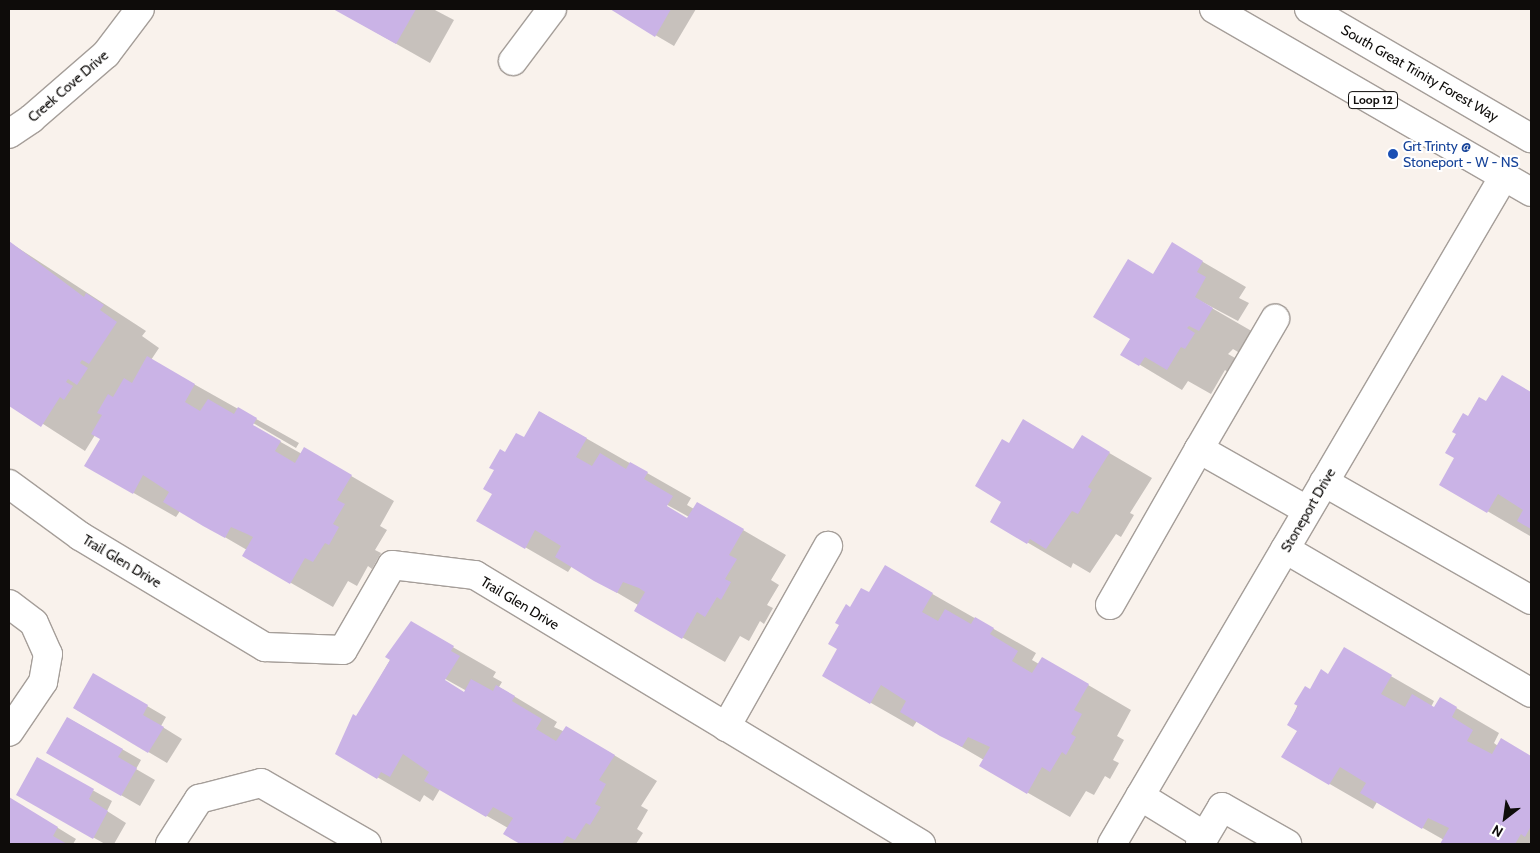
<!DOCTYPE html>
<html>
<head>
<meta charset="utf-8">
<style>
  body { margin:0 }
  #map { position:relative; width:1540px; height:853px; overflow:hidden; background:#f9f2ec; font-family:Cabin,sans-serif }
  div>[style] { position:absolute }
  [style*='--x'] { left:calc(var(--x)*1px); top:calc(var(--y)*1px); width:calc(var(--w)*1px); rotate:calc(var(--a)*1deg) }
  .shadow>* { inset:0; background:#0003 }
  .building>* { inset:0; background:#cab3e6 }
  .roads { filter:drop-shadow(1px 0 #a59e99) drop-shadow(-1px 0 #a59e99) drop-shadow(0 1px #a59e99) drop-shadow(0 -1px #a59e99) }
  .minor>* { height:28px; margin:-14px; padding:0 14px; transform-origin:14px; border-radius:14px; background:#fff }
  .major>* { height:28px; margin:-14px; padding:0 14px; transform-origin:14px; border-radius:14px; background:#fff }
  .dots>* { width:14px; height:14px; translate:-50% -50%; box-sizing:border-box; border:2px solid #fff; border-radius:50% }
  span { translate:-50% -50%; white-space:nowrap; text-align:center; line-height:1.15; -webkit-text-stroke:4px #fff; paint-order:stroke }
  .shield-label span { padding:1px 4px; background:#fff; border:1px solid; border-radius:4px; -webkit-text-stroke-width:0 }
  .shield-label { font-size:12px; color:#0e0c0a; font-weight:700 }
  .street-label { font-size:14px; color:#0e0c0a }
  .transit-label { font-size:14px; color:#164399 }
  .left { translate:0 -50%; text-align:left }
  .frame { position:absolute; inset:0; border:10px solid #0e0c0a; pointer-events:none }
  .north { position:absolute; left:1480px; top:793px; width:50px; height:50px; -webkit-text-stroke:4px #fff; paint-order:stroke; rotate:210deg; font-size:14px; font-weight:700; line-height:20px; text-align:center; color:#0e0c0a }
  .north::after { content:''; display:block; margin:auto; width:18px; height:22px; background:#0e0c0a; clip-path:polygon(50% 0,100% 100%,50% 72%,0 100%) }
</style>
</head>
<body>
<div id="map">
  <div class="shadow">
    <i style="clip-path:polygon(335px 9px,433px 9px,454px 20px,430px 63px)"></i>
    <i style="clip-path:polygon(611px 9px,696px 9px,674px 46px)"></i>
    <i style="clip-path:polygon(9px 242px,146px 331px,142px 336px,159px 348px,151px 360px,299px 443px,296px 448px,248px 420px,247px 423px,302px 454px,305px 449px,394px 501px,380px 526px,387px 530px,375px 550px,381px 553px,372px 569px,368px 566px,357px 586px,348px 581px,333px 607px,244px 556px,247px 550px,180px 511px,176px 517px,86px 466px,102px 439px,95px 435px,85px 451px,9px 402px)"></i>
    <i style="clip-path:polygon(1172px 244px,1246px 287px,1239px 298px,1249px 303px,1238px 321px,1191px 296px,1255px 333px,1243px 355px,1233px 349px,1228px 354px,1237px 359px,1229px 373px,1225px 370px,1211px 394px,1188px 381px,1182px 390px,1122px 354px,1131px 338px,1153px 275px)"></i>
    <i style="clip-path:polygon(1502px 376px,1531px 393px,1530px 536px,1441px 484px,1456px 458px,1468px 418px,1487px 403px)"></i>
    <i style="clip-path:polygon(evenodd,540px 412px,691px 498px,687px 505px,694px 509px,697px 503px,786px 555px,771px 580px,779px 585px,767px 605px,773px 608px,764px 624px,760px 621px,749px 641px,740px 636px,725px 662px,635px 610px,638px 605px,572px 566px,568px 572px,478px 520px,494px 494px,506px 453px,524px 439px,540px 412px,662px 502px,689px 517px,689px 520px,661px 504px,662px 502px)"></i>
    <i style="clip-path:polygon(1082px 437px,1152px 478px,1130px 513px,1134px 515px,1121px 537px,1116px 534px,1090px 573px,1073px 563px,1071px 568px,991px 521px,1003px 502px,1009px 445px,1074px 450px)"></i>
    <i style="clip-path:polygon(885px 567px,1036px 653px,1032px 660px,1039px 664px,1042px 658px,1131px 710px,1117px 736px,1124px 740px,1113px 760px,1119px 763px,1110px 779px,1105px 776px,1094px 795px,1086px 791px,1070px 817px,981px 766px,984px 760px,917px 721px,913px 727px,824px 676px,839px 649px,851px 608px,869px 594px)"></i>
    <i style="clip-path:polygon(evenodd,411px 623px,496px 672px,493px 677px,502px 682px,499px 687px,557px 722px,554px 727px,609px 752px,657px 781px,641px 806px,648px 810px,637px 829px,643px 833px,636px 844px,522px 844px,505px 834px,508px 828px,440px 789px,433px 801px,424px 795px,420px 802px,377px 777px,357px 718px,411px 623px,440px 676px,465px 690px,465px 693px,439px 678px,440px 676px)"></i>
    <i style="clip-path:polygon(1344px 649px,1434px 701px,1431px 707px,1435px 709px,1441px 699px,1499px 733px,1494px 743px,1498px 746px,1502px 740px,1531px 757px,1531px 844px,1442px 844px,1444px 840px,1377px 802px,1373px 809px,1283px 757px,1298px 730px,1289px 725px,1305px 688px,1310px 690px,1329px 675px)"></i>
    <i style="clip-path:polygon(94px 675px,166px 717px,161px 726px,182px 739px,167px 763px,74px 708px)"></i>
    <i style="clip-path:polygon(68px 718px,141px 760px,136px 769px,155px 780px,140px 806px,48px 753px)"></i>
    <i style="clip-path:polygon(37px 759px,112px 801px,107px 811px,126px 823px,114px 844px,105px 844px,18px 795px)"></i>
    <i style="clip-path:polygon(9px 798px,76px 839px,73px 844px,9px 844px)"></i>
  </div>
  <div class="building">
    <i style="clip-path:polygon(333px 9px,416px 9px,396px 44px)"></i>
    <i style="clip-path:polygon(610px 9px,671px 9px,655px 37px)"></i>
    <i style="clip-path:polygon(9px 241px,84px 297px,86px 293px,104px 305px,100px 310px,117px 322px,89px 364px,82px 360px,80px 363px,88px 368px,77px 385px,68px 379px,66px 382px,73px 386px,64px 400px,60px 397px,41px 427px,9px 406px)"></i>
    <i style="clip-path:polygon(1172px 242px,1203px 261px,1197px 272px,1206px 277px,1195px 297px,1213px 308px,1199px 331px,1189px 326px,1187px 328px,1195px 333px,1185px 349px,1181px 347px,1167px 370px,1145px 357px,1139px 366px,1120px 355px,1130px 339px,1093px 317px,1128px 259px,1153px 274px)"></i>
    <i style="clip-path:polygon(147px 356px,195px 384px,185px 402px,200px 411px,208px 399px,234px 414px,238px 407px,257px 418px,253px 425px,281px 441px,275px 451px,295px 463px,304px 447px,352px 475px,337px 500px,345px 504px,333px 524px,339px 527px,329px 545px,325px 543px,313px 562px,305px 558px,290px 584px,242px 556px,253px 537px,247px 534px,231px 527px,225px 538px,203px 526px,163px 502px,169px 492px,143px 475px,133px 494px,84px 466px,100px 439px,91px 434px,102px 415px,97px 413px,108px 394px,113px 397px,124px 378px,132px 383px)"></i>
    <i style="clip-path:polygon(1502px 375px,1531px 392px,1531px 529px,1517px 521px,1523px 510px,1498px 494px,1487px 513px,1439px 485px,1454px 458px,1445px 453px,1456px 434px,1452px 432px,1463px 413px,1468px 416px,1479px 397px,1486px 401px)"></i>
    <i style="clip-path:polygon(539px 411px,587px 438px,576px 457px,592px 466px,600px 453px,626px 469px,630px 462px,648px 472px,644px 479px,673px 496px,667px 506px,687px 518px,697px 502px,744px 529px,729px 555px,737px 559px,725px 579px,731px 582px,721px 600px,717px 597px,705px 617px,697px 612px,682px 639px,634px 611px,645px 592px,639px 588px,623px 582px,617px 593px,594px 581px,555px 557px,561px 546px,535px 530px,525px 549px,476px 521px,492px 494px,483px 489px,494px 470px,489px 468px,500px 449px,505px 452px,516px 433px,524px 437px)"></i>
    <i style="clip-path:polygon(1023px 419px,1073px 449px,1082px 435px,1110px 452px,1088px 487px,1092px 490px,1078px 514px,1072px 511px,1046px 549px,1030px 539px,1027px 544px,990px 522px,1001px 502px,975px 486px,1002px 439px,1009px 443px)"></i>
    <i style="clip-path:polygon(885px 565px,933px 593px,922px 612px,938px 621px,945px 609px,971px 624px,975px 617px,994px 628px,990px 634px,1018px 651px,1012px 661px,1032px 673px,1042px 657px,1089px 684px,1074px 710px,1082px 714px,1071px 734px,1076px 737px,1066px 755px,1062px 752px,1050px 772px,1042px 767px,1027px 794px,979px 766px,990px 747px,968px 737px,962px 747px,940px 736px,900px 712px,906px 701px,881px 685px,870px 704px,822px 676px,837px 649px,828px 644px,839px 625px,835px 623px,846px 604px,850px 607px,861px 588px,869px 592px)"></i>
    <i style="clip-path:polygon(411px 621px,454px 646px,451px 651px,460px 656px,445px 680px,464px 692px,471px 679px,493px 691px,496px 685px,515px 696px,512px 701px,542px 719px,536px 729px,556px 741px,566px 726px,615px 755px,599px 780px,606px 784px,595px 804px,601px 807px,590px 825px,586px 823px,575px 840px,567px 836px,562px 844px,520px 844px,503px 834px,513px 818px,493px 807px,486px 817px,424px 781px,429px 772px,403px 754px,390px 777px,381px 772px,377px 779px,335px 754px,353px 714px,356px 716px,390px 660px,385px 657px)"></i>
    <i style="clip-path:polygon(1344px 647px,1392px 675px,1381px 694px,1405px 707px,1412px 694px,1434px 707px,1440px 697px,1457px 707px,1452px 717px,1473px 730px,1467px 741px,1492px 754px,1501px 738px,1531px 756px,1531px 826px,1525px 837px,1521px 834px,1515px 844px,1440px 844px,1449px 828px,1428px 818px,1422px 829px,1360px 793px,1366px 783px,1340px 767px,1329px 785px,1281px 757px,1297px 731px,1287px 725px,1298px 706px,1294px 704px,1305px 686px,1310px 689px,1321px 669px,1328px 674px)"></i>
    <i style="clip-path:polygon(93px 673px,148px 705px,143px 715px,164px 727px,148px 753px,73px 708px)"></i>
    <i style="clip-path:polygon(67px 717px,123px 749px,118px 757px,137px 768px,121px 796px,46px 753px)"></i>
    <i style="clip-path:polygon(37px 757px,94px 789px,89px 799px,108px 811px,93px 839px,16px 795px)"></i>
    <i style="clip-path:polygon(9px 797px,58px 827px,53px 836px,67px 844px,9px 844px)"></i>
  </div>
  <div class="roads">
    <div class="minor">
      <i style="--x:513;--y:61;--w:65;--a:-53.1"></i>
      <i style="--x:9;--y:134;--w:27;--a:-34"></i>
      <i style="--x:31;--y:119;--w:99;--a:-40.9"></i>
      <i style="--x:106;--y:54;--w:56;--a:-52.9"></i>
      <i style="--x:1199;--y:449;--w:151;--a:-59.7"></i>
      <i style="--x:1324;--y:482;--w:238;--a:29.7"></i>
      <i style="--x:9;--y:484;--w:88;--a:36.2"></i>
      <i style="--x:80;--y:536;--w:216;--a:31"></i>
      <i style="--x:265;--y:647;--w:78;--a:2.2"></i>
      <i style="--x:343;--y:650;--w:98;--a:-60"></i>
      <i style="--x:392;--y:565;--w:84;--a:6.9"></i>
      <i style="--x:475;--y:575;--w:521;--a:31.1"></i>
      <i style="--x:1285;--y:549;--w:285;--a:30.3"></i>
      <i style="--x:9;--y:604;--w:31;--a:37"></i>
      <i style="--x:34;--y:623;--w:34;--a:66"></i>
      <i style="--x:48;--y:654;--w:28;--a:100"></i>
      <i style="--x:43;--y:682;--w:60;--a:124.2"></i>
      <i style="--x:1110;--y:605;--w:180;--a:-60.3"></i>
      <i style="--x:1199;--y:449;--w:124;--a:29.5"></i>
      <i style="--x:726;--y:727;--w:208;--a:-60.6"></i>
      <i style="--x:1140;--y:796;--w:76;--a:31.6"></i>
      <i style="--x:170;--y:844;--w:54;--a:-57.2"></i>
      <i style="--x:199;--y:799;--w:64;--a:-14.5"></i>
      <i style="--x:261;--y:783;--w:122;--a:29.9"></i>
      <i style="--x:1112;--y:844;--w:775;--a:-59.59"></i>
      <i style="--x:1200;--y:844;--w:43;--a:-59.3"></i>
      <i style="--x:1222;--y:807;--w:75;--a:29.6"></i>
    </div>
    <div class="major">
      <i style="--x:1214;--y:9;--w:366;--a:30"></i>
      <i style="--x:1309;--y:9;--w:257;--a:30.2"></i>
    </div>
  </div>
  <div class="dots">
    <i style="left:1393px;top:154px;background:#1a4fb4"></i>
  </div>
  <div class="shield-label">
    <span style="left:1373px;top:100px">Loop 12</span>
  </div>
  <div class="street-label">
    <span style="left:1420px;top:73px;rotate:30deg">South Great Trinity Forest Way</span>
    <span style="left:68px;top:86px;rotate:-41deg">Creek Cove Drive</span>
    <span style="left:1308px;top:510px;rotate:-60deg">Stoneport Drive</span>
    <span style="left:122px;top:561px;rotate:31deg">Trail Glen Drive</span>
    <span style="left:520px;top:603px;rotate:31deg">Trail Glen Drive</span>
  </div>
  <div class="transit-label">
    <span class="left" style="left:1403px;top:154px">Grt Trinty @<br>Stoneport - W - NS</span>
  </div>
  <div class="frame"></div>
  <div class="north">N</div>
</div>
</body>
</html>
